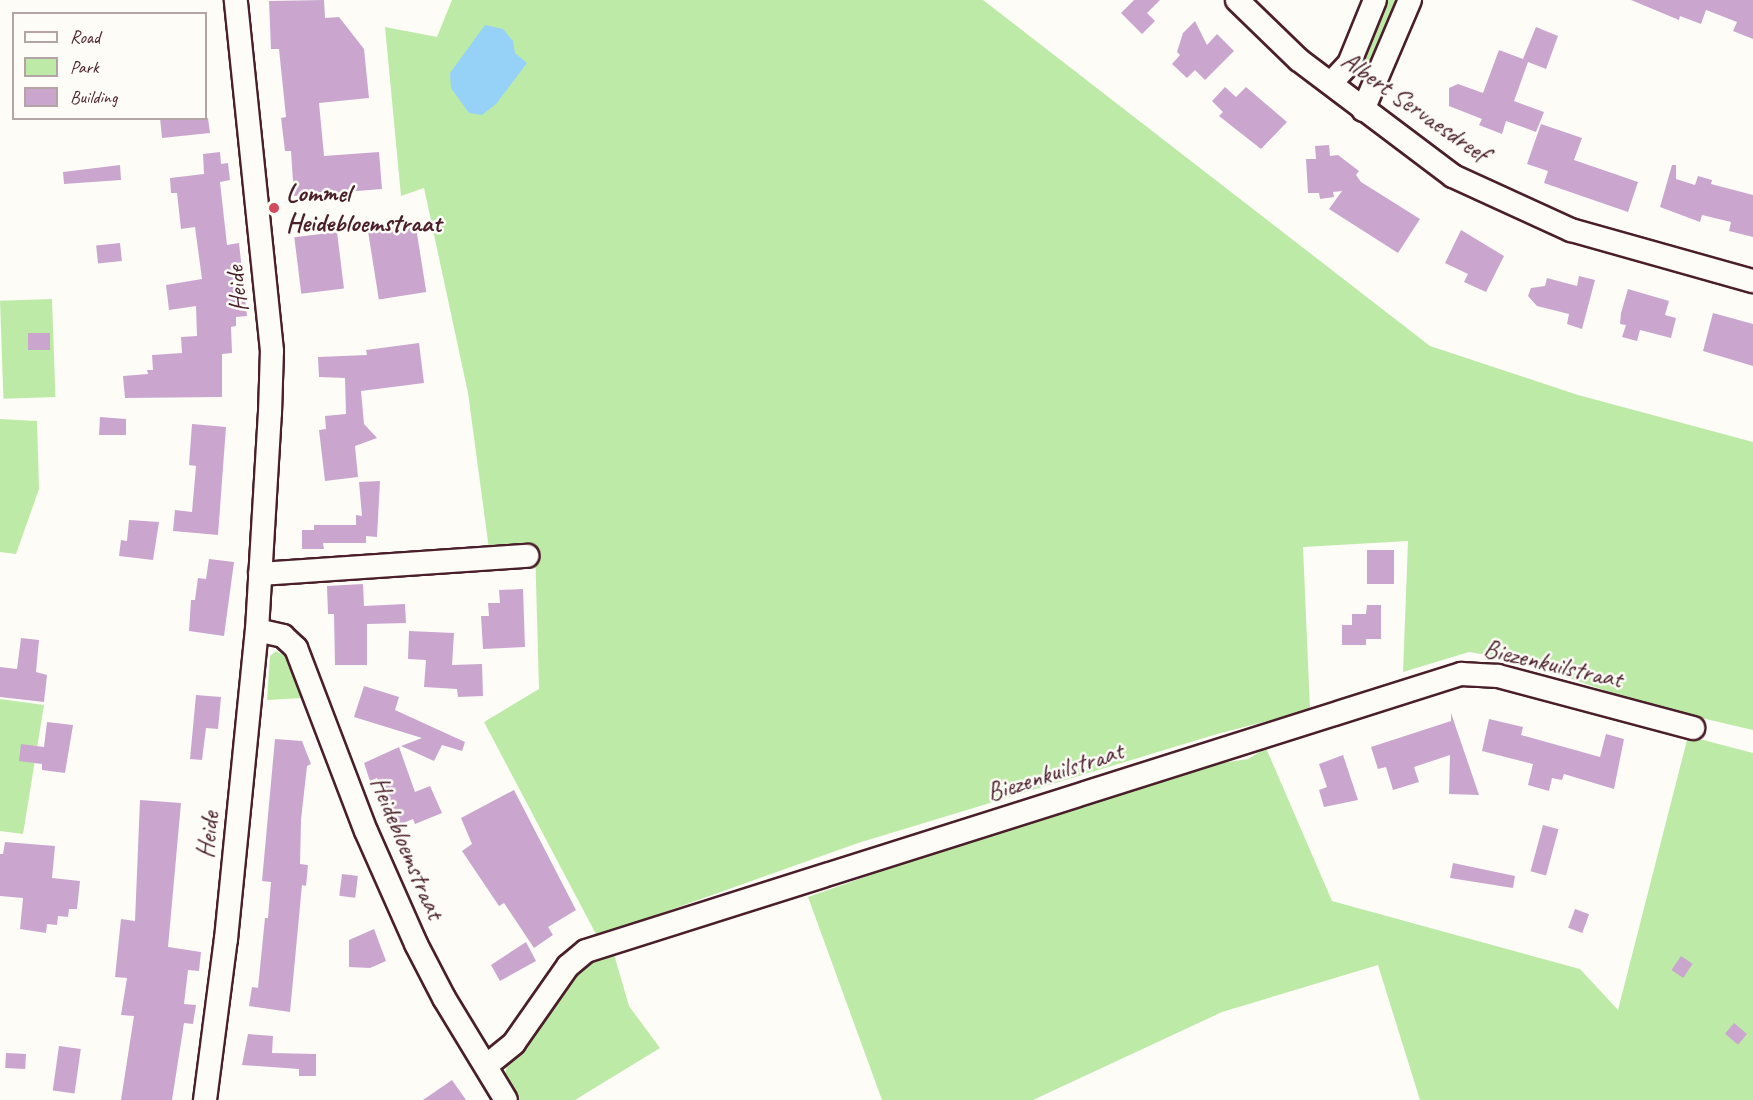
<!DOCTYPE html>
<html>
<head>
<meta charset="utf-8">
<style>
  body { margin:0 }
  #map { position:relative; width:1753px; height:1100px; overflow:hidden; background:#fdfcf7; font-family:Caveat,sans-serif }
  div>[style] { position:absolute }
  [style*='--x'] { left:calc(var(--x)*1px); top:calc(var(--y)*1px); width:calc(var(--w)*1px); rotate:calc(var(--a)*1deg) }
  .green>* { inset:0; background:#beeaa8; transform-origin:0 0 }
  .water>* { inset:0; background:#96d2f7 }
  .building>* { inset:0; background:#caa6cf; transform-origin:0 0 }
  .roads { filter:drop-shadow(2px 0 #4a1f2b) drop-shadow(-2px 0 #4a1f2b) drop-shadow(0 2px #4a1f2b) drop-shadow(0 -2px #4a1f2b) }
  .minor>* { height:22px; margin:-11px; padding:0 11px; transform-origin:11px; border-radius:11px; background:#fdfcf7 }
  .dots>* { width:16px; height:16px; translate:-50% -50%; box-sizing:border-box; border:3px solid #fdfcf7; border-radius:50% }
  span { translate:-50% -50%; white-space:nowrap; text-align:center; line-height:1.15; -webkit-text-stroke:5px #fdfcf7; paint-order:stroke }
  .street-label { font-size:26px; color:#4a1f2b }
  .poi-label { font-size:26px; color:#4a1f2b; font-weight:700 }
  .left { translate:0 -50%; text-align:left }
  .legend { position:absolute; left:12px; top:12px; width:195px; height:108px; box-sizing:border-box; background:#fdfcf7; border:2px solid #b5a4a5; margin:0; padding:8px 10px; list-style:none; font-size:18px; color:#4a1f2b }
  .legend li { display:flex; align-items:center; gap:12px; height:30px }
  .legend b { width:30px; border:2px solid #b5a4a5 }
</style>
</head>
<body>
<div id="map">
  <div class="green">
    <i style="clip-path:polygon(452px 0,983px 0,1430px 346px,1578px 395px,1753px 442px,1753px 730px,1650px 706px,1517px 660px,1469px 652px,1403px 672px,1408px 541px,1303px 547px,1310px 710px,1217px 734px,858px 843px,597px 936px,484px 722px,539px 689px,535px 546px,489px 549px,468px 393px,424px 188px,401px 196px,385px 27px,437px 37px)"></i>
    <i style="clip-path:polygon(1381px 0,1403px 0,1365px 78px,1360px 78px,1353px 73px)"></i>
    <i style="left:52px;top:299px;width:98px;height:52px;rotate:88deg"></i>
    <i style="clip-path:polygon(0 419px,37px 421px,39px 489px,16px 554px,0 552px)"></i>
    <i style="clip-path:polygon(276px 651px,292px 660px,303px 698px,267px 700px,270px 656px)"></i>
    <i style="clip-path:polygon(0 699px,44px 705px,23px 834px,0 831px)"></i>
    <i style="clip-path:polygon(1688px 736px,1753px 753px,1753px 1100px,1420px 1100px,1378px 965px,1222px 1012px,1033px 1100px,882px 1100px,808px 897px,899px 865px,1222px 763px,1248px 759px,1266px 748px,1332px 901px,1580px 969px,1618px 1010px)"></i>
    <i style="clip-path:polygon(613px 951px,629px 1006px,660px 1048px,575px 1100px,519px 1100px,505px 1078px,507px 1063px,580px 966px)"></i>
  </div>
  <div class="water">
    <i style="clip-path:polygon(485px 25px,503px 29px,513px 41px,515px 53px,527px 63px,496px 104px,482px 115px,469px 113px,451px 88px,450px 73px)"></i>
  </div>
  <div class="building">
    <i style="clip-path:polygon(324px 0,325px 18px,339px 17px,364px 49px,369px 98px,319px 103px,324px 156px,379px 152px,382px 189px,294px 196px,291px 151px,285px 151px,281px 118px,286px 117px,279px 49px,271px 49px,269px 1px)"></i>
    <i style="clip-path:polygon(1134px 0,1160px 0,1147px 13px,1155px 21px,1142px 34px,1121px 13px)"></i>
    <i style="clip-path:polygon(1631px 0,1753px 0,1753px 39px,1733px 31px,1737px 22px,1706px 10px,1701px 24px,1680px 16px,1679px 20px)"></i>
    <i style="clip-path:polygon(1195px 21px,1207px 45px,1217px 34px,1234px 51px,1205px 80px,1195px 70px,1187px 78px,1172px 64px,1180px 55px,1177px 52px,1183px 33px)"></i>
    <i style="clip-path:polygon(1536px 27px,1558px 36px,1546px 69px,1528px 62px,1514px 101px,1544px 112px,1536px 132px,1506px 121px,1502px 134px,1479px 125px,1482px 119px,1449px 106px,1449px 88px,1458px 84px,1483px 93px,1499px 50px,1523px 59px)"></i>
    <i style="clip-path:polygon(1225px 87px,1236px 97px,1246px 87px,1287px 122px,1261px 149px,1219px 116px,1223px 112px,1212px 101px)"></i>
    <i style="clip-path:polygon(160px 118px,208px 118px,210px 133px,162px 138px)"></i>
    <i style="clip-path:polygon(1541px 124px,1582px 138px,1574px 160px,1638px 182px,1628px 212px,1544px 183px,1548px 171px,1527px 164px)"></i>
    <i style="clip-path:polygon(1329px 145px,1330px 156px,1338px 155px,1359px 171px,1356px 175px,1361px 182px,1420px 219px,1398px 253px,1329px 209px,1342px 191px,1333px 192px,1334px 197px,1320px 199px,1319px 193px,1308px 193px,1306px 159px,1316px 159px,1315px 146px)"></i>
    <i style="clip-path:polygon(220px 152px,221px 164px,228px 163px,230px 180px,220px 182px,227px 245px,239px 243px,247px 316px,236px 317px,236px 326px,231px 327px,232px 353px,222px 354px,222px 397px,125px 398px,123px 376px,148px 374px,147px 370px,153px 370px,152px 355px,182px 353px,181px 337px,197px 336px,196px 306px,169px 310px,166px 285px,202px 279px,195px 227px,181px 229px,177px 193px,171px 193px,170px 178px,204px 174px,203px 154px)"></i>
    <i style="clip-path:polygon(120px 165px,121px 180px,64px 184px,63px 172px)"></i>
    <i style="clip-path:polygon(1672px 165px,1676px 165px,1676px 179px,1695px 185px,1698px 176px,1712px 180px,1711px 184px,1753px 195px,1753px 237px,1729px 231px,1731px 222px,1702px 215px,1700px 222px,1660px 207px)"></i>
    <i style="left:415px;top:221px;width:72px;height:48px;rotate:81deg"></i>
    <i style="clip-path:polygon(1461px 230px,1504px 256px,1486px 292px,1464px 282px,1468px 274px,1445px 263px)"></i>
    <i style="left:337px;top:232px;width:57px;height:43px;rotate:83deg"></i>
    <i style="left:120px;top:243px;width:18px;height:24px;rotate:84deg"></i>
    <i style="clip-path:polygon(1579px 276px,1595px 280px,1582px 329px,1567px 324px,1569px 314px,1537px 306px,1528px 296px,1531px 288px,1545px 286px,1547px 278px,1577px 286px)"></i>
    <i style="clip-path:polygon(1628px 289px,1669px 301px,1665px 315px,1676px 318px,1671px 338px,1640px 330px,1637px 341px,1622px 337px,1626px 325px,1620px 324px,1621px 313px)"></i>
    <i style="clip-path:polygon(1713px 313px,1753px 324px,1753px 366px,1703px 351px)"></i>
    <i style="left:28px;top:333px;width:22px;height:17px"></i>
    <i style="clip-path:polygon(419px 343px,424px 383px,361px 391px,364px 424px,377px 438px,355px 446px,358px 477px,325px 481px,319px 430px,326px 429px,325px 416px,346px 414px,345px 378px,319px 377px,318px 357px,367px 355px,366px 350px)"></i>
    <i style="clip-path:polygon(100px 417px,126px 419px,126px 435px,99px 435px)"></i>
    <i style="clip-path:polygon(192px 424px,226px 427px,218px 535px,173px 531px,175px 510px,192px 512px,196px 466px,189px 465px)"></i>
    <i style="clip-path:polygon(380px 481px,377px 537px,366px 536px,366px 543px,323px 543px,324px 549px,302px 549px,302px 530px,314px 530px,314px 525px,356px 525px,356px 515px,362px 516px,359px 482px)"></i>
    <i style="clip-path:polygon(129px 520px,159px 522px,153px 560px,119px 556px,121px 540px,127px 541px)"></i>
    <i style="left:1367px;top:550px;width:27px;height:34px"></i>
    <i style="clip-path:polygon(209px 559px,234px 562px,224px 636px,189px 631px,191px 600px,195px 600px,198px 578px,206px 579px)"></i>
    <i style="clip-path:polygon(363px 584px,364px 606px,405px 604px,406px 623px,367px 624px,367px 665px,335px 665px,334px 614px,328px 614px,327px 586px)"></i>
    <i style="clip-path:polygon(523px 589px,525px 647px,483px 649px,481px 616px,489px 616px,488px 603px,500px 603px,499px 590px)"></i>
    <i style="clip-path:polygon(1367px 605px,1381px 605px,1381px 639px,1366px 639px,1366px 645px,1342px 645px,1342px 625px,1352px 625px,1352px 614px,1366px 614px)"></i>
    <i style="clip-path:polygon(409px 631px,454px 633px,452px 665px,482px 664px,483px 696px,458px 697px,457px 689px,424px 687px,426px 660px,408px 659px)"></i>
    <i style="clip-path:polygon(21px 638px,39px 640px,36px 672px,47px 675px,44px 702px,0 697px,0 667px,17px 669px)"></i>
    <i style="clip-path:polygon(364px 686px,399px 697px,395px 710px,465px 742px,462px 751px,442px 745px,434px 761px,401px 746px,422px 738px,354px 717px)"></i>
    <i style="clip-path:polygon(196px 695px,221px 697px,218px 729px,206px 728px,202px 760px,190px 759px)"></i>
    <i style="clip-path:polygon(1451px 713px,1479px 795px,1449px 794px,1450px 755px,1414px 767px,1419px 782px,1393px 790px,1386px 767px,1378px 769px,1371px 747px,1451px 721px)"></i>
    <i style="clip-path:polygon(1489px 719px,1523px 727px,1521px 735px,1600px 757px,1606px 734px,1624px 739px,1614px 789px,1564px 774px,1562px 780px,1552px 778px,1549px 791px,1528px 785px,1533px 764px,1482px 751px)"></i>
    <i style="clip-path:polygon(47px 722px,73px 725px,65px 773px,42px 770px,42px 764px,19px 761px,21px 744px,44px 747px)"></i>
    <i style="clip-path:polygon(275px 739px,302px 741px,311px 764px,307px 766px,301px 820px,300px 864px,308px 865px,306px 886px,302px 885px,290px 1012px,249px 1006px,252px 987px,258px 988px,265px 918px,268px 918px,271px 882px,262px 881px)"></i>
    <i style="clip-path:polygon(399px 747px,415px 792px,430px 786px,442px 813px,415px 824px,413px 819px,396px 826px,377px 778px,370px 781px,364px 763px)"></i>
    <i style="clip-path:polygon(1343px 755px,1358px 800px,1324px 807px,1319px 790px,1327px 787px,1319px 764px)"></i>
    <i style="clip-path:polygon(514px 790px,576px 910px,548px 927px,553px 935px,534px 948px,504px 903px,499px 906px,462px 851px,472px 844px,461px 818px)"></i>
    <i style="clip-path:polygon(140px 800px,181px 803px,168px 947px,201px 952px,199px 971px,188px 970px,184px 1004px,196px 1005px,193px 1024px,184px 1023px,172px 1100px,121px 1100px,134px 1016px,121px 1015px,127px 978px,115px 977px,121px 919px,135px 921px)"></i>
    <i style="left:1543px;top:825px;width:16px;height:48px;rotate:15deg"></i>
    <i style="clip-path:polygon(5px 842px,55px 846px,52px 878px,80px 881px,77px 909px,69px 909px,68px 917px,58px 916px,57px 925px,47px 924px,46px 933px,20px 929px,23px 898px,0 896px,0 854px,3px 854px)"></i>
    <i style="clip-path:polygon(1453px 863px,1515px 876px,1513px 888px,1450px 878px)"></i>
    <i style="left:342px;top:874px;width:16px;height:22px;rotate:7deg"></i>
    <i style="left:1575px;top:909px;width:15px;height:20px;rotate:20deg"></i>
    <i style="clip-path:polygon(374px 929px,386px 961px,370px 968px,349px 967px,349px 940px)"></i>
    <i style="clip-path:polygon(526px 942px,536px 961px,500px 981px,491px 965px)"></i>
    <i style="left:1681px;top:956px;width:14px;height:17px;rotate:34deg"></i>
    <i style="left:1734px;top:1023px;width:17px;height:14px;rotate:40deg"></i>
    <i style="clip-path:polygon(248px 1034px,273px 1036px,272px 1053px,316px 1054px,316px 1076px,299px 1076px,299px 1069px,242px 1065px)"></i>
    <i style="left:59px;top:1046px;width:22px;height:45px;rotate:8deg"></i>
    <i style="left:6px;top:1053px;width:20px;height:15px;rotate:3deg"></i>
    <i style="clip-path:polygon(452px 1080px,466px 1100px,423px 1100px)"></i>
  </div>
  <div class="roads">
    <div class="minor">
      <i style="--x:1237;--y:0;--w:86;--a:44.1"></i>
      <i style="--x:1299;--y:60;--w:193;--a:37"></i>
      <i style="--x:1453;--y:176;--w:130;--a:24.6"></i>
      <i style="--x:1571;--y:230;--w:189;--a:15.7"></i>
      <i style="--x:1331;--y:83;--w:26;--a:-47"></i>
      <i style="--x:1349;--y:64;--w:69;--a:-67.9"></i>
      <i style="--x:1363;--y:110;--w:120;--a:-66.9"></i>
      <i style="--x:260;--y:574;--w:268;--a:-3.9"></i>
      <i style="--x:257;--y:630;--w:27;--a:13"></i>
      <i style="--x:283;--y:636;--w:18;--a:43"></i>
      <i style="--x:296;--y:648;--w:196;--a:69.1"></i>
      <i style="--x:366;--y:831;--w:124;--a:66.1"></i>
      <i style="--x:416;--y:944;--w:61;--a:62.6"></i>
      <i style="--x:444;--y:998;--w:119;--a:58.7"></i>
      <i style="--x:486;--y:1066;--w:36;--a:-39"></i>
      <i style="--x:514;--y:1043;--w:94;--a:-55"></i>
      <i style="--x:568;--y:966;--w:23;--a:-40"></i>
      <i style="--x:586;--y:951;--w:918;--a:-17.57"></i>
      <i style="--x:1461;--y:674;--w:37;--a:3"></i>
      <i style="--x:1498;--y:676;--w:202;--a:14.9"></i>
      <i style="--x:205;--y:1100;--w:162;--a:-82.6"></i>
      <i style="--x:226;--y:939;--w:311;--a:-84.3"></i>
      <i style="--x:257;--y:630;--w:217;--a:-86.6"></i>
      <i style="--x:270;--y:413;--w:62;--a:-88.2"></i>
      <i style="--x:272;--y:351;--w:353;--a:-95.9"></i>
    </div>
  </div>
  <div class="dots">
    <i style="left:274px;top:208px;background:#d1495b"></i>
  </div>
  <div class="street-label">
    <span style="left:1415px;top:107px;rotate:35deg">Albert Servaesdreef</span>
    <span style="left:237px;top:289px;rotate:-96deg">Heide</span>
    <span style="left:1553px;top:664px;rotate:13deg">Biezenkuilstraat</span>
    <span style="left:1055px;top:772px;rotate:-18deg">Biezenkuilstraat</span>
    <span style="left:208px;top:835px;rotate:-84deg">Heide</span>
    <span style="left:407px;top:848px;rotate:67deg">Heidebloemstraat</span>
  </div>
  <div class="poi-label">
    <span class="left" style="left:286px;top:208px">Lommel<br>Heidebloemstraat</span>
  </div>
  <ul class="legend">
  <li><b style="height:8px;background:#fdfcf7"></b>Road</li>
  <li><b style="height:16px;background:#beeaa8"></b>Park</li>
  <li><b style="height:16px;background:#caa6cf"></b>Building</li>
  </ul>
</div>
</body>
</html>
